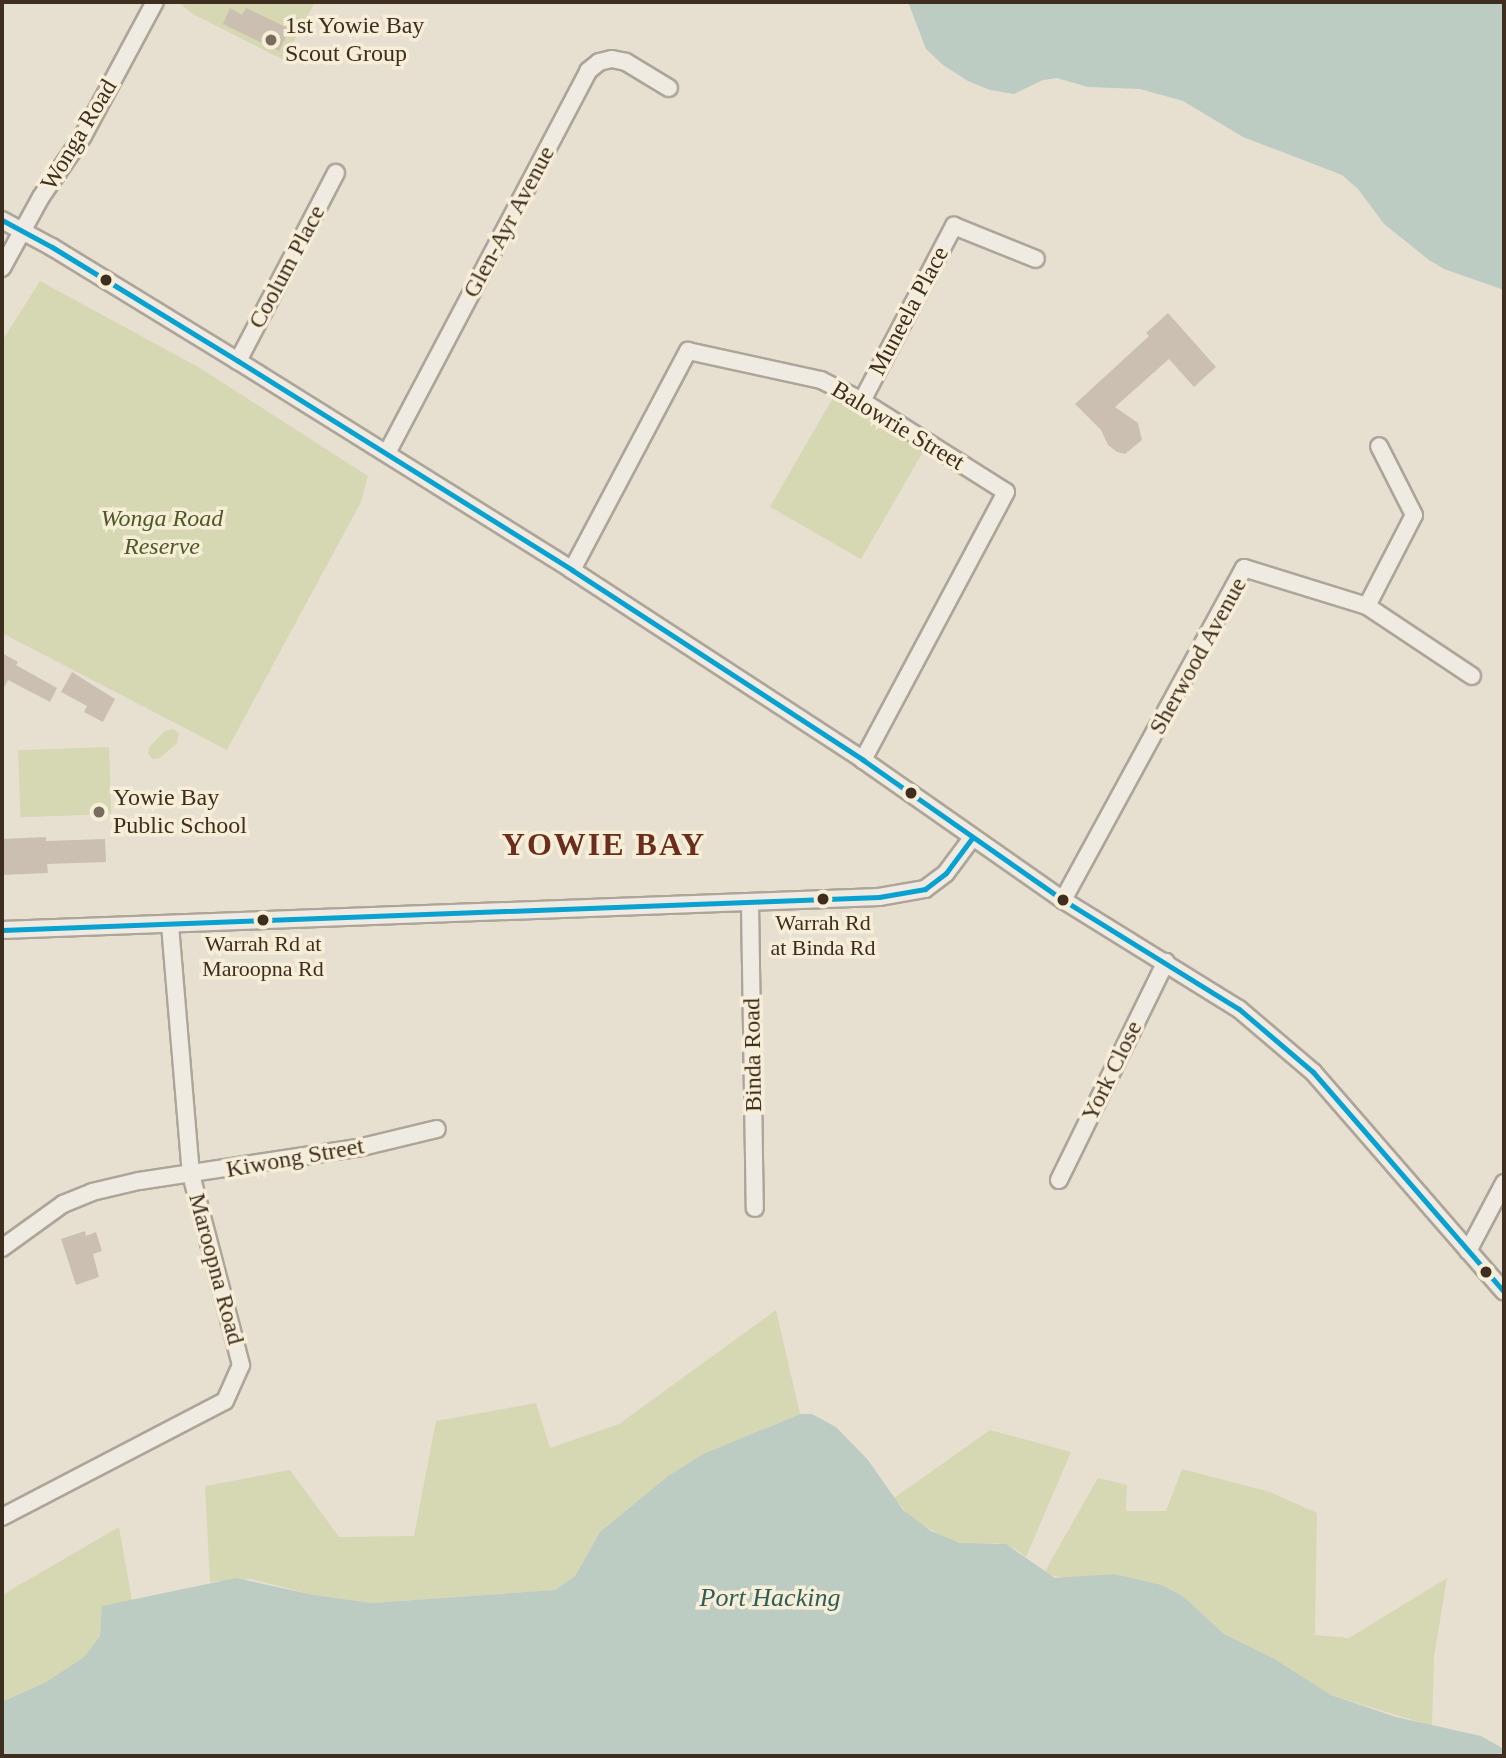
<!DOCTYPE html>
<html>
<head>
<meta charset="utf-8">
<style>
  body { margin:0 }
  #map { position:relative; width:1506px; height:1758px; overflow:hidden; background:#e7e0d1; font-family:"Times New Roman",serif }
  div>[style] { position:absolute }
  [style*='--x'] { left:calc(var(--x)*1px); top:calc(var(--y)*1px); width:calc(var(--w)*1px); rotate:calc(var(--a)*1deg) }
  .green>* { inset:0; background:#d6d7b3; transform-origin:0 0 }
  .water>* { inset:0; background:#bcccc2 }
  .building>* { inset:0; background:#cbbfb2 }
  .roads { filter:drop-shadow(2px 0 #ada599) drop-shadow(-2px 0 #ada599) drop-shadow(0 2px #ada599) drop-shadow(0 -2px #ada599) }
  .minor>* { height:16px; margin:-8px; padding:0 8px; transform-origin:8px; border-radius:8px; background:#efebe3 }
  .bus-1>* { height:5px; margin:-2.5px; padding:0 2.5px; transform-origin:2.5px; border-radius:2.5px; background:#09a1d0 }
  .dots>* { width:19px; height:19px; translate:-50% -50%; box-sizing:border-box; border:4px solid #f7eed8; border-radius:50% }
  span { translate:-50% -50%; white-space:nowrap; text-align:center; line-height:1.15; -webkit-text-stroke:7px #f7eed8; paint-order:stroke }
  .bus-label { font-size:22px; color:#3d2e20 }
  .poi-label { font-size:24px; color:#3d2e20 }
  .left { translate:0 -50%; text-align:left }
  .street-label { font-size:24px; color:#3d2e20 }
  .park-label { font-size:24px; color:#4d5a26; font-style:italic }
  .water-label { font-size:26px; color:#2f5d5a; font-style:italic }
  .district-label { font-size:32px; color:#6b2e1e; font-weight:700; letter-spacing:2px }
  .frame { position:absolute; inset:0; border:4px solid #3d2e20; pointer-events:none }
</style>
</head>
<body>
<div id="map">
  <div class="green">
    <i style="clip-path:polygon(178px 2px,315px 2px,284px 60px,193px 14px)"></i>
    <i style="clip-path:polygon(40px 281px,200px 368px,368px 476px,361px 502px,227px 750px,2px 633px,2px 341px)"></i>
    <i style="left:838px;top:389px;width:105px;height:136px;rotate:30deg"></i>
    <i style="clip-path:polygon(174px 729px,179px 734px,177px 743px,160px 758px,152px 759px,148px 753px,150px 746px,165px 731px)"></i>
    <i style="left:109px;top:747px;width:67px;height:91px;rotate:88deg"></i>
    <i style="clip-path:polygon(776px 1310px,800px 1414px,703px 1454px,668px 1476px,600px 1532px,575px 1576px,555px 1590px,372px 1603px,314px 1595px,251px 1579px,210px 1582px,205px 1486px,290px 1470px,339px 1537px,414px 1536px,436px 1421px,536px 1403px,550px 1448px,619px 1424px)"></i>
    <i style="clip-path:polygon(990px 1430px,1071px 1452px,1026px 1557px,1016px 1549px,997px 1543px,969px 1544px,950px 1540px,913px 1520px,894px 1498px)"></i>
    <i style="clip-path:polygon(1182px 1469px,1270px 1492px,1317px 1513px,1315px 1635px,1349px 1638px,1447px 1578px,1434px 1657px,1432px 1726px,1331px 1695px,1273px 1658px,1224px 1634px,1184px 1597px,1162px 1585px,1114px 1574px,1066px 1579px,1044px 1573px,1098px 1478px,1127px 1485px,1126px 1511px,1166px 1511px)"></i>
    <i style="clip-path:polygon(119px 1527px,132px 1600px,103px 1607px,100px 1636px,84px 1657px,46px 1682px,2px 1702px,2px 1595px)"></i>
  </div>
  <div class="water">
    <i style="clip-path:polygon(908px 2px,1504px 2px,1504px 290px,1444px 269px,1429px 260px,1384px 224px,1358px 189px,1342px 175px,1243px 137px,1183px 101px,1140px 89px,1088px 87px,1057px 78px,1043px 80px,1014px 94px,990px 90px,968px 81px,943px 65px,926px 49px)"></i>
    <i style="clip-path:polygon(800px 1414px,812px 1414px,836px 1427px,868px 1460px,903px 1510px,931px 1531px,960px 1543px,1006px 1544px,1055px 1578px,1114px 1574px,1162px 1585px,1184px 1597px,1224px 1634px,1273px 1658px,1331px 1695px,1396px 1717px,1481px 1736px,1504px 1749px,1504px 1756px,2px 1756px,2px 1702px,46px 1682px,84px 1657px,100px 1636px,102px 1606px,236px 1578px,314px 1595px,372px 1603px,555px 1590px,575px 1576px,600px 1532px,668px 1476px,703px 1454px)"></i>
  </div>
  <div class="building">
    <i style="clip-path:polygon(230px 8px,242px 15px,246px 8px,290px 29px,279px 51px,223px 24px)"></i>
    <i style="clip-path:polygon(1168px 313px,1216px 367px,1194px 387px,1169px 359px,1115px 407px,1138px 423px,1142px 440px,1125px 454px,1117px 452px,1108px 445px,1101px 430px,1075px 404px,1149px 336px,1146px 333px)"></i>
    <i style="clip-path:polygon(2px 653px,18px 662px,16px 665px,57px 688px,50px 702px,8px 680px,2px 691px)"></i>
    <i style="clip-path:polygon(72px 672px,115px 699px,103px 722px,84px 712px,87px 706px,61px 692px)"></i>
    <i style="clip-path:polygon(46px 837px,46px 841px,105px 839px,106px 862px,47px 864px,48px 873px,2px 875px,2px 839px)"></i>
    <i style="clip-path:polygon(85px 1231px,86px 1236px,96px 1232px,102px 1251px,93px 1254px,99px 1277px,76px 1285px,61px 1239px)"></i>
  </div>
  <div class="roads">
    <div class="minor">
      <i style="--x:2;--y:220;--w:57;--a:28.4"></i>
      <i style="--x:52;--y:247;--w:218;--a:31.5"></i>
      <i style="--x:238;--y:361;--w:394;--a:32"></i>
      <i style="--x:572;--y:570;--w:348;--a:33.1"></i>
      <i style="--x:863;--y:760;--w:244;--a:35"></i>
      <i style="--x:1063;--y:900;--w:207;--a:31.8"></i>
      <i style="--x:1239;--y:1009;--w:97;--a:40.4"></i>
      <i style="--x:1313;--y:1072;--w:291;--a:49"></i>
      <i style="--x:2;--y:268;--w:81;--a:-61.2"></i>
      <i style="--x:41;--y:197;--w:74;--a:-55.5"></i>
      <i style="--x:83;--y:136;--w:152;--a:-61.8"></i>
      <i style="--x:238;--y:361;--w:212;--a:-62.5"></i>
      <i style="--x:862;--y:401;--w:198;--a:-62.3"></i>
      <i style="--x:954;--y:226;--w:88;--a:21.9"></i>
      <i style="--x:387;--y:453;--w:432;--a:-62.2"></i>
      <i style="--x:588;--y:71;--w:14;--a:-39"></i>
      <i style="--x:599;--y:62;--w:13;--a:-13"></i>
      <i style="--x:612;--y:59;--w:14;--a:12"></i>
      <i style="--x:626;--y:62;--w:50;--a:31.2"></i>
      <i style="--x:572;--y:570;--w:248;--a:-62.1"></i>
      <i style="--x:688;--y:351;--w:136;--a:12.3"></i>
      <i style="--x:821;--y:380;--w:46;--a:27.1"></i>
      <i style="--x:862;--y:401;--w:170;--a:32.3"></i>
      <i style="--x:1006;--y:492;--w:304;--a:118.1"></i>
      <i style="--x:1367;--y:606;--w:126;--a:33.7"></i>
      <i style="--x:1063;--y:900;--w:378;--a:-61.4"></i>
      <i style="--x:1244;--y:568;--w:129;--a:17.2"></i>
      <i style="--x:1367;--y:606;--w:102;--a:-62.7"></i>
      <i style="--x:1414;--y:515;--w:77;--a:-116.9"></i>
      <i style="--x:750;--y:902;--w:306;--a:89.1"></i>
      <i style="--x:2;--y:930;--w:878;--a:-2.15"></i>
      <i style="--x:879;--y:897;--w:47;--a:-9.9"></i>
      <i style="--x:925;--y:889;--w:26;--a:-37"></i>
      <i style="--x:946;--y:873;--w:44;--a:-53.4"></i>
      <i style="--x:1059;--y:1180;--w:243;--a:-63.9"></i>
      <i style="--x:2;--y:1248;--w:75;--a:-35.8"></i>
      <i style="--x:63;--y:1204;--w:31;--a:-22"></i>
      <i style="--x:92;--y:1192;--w:48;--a:-13.2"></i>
      <i style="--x:139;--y:1181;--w:221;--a:-8.6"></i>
      <i style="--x:358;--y:1148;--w:81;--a:-13.5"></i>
      <i style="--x:1468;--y:1251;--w:77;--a:-62.1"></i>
      <i style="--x:2;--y:1517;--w:251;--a:-27.5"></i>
      <i style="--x:225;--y:1401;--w:39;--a:-66"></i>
      <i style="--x:241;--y:1365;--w:196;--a:-104.7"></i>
      <i style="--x:191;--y:1175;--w:250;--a:-94.8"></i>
    </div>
  </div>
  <div class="bus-1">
    <i style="--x:2;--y:220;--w:57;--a:28.4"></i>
    <i style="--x:52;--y:247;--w:218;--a:31.5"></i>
    <i style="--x:238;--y:361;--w:394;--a:32"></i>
    <i style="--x:572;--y:570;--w:348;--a:33.1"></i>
    <i style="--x:863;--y:760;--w:244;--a:35"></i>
    <i style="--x:1063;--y:900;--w:207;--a:31.8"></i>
    <i style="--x:1239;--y:1009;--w:97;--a:40.4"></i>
    <i style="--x:1313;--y:1072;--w:291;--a:49"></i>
    <i style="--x:2;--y:930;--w:878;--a:-2.15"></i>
    <i style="--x:879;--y:897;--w:47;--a:-9.9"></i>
    <i style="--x:925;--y:889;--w:26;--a:-37"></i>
    <i style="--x:946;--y:873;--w:44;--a:-53.4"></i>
  </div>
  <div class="dots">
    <i style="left:271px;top:40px;background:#786c5e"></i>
    <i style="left:106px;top:280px;background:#3d2e20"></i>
    <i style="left:911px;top:793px;background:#3d2e20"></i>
    <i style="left:99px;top:812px;background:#786c5e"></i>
    <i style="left:823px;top:899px;background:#3d2e20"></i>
    <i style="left:1063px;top:900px;background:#3d2e20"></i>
    <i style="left:263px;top:920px;background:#3d2e20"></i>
    <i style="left:1486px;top:1272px;background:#3d2e20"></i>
  </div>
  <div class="bus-label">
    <span style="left:823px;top:935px">Warrah Rd<br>at Binda Rd</span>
    <span style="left:263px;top:956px">Warrah Rd at<br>Maroopna Rd</span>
  </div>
  <div class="poi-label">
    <span class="left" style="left:285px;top:40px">1st Yowie Bay<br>Scout Group</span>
    <span class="left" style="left:113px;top:812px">Yowie Bay<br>Public School</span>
  </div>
  <div class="street-label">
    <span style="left:79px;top:135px;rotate:-59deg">Wonga Road</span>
    <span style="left:509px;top:222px;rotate:-62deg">Glen-Ayr Avenue</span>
    <span style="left:287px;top:267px;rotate:-62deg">Coolum Place</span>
    <span style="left:909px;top:311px;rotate:-62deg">Muneela Place</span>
    <span style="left:898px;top:426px;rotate:31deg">Balowrie Street</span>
    <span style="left:1198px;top:656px;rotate:-61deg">Sherwood Avenue</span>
    <span style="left:753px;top:1055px;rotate:-91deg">Binda Road</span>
    <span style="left:1112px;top:1071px;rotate:-64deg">York Close</span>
    <span style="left:295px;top:1158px;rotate:-10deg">Kiwong Street</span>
    <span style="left:216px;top:1269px;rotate:75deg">Maroopna Road</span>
  </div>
  <div class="park-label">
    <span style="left:162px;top:533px">Wonga Road<br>Reserve</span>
  </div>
  <div class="water-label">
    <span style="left:770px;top:1598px">Port Hacking</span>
  </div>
  <div class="district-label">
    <span style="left:604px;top:844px">YOWIE BAY</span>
  </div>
  <div class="frame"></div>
</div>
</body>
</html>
